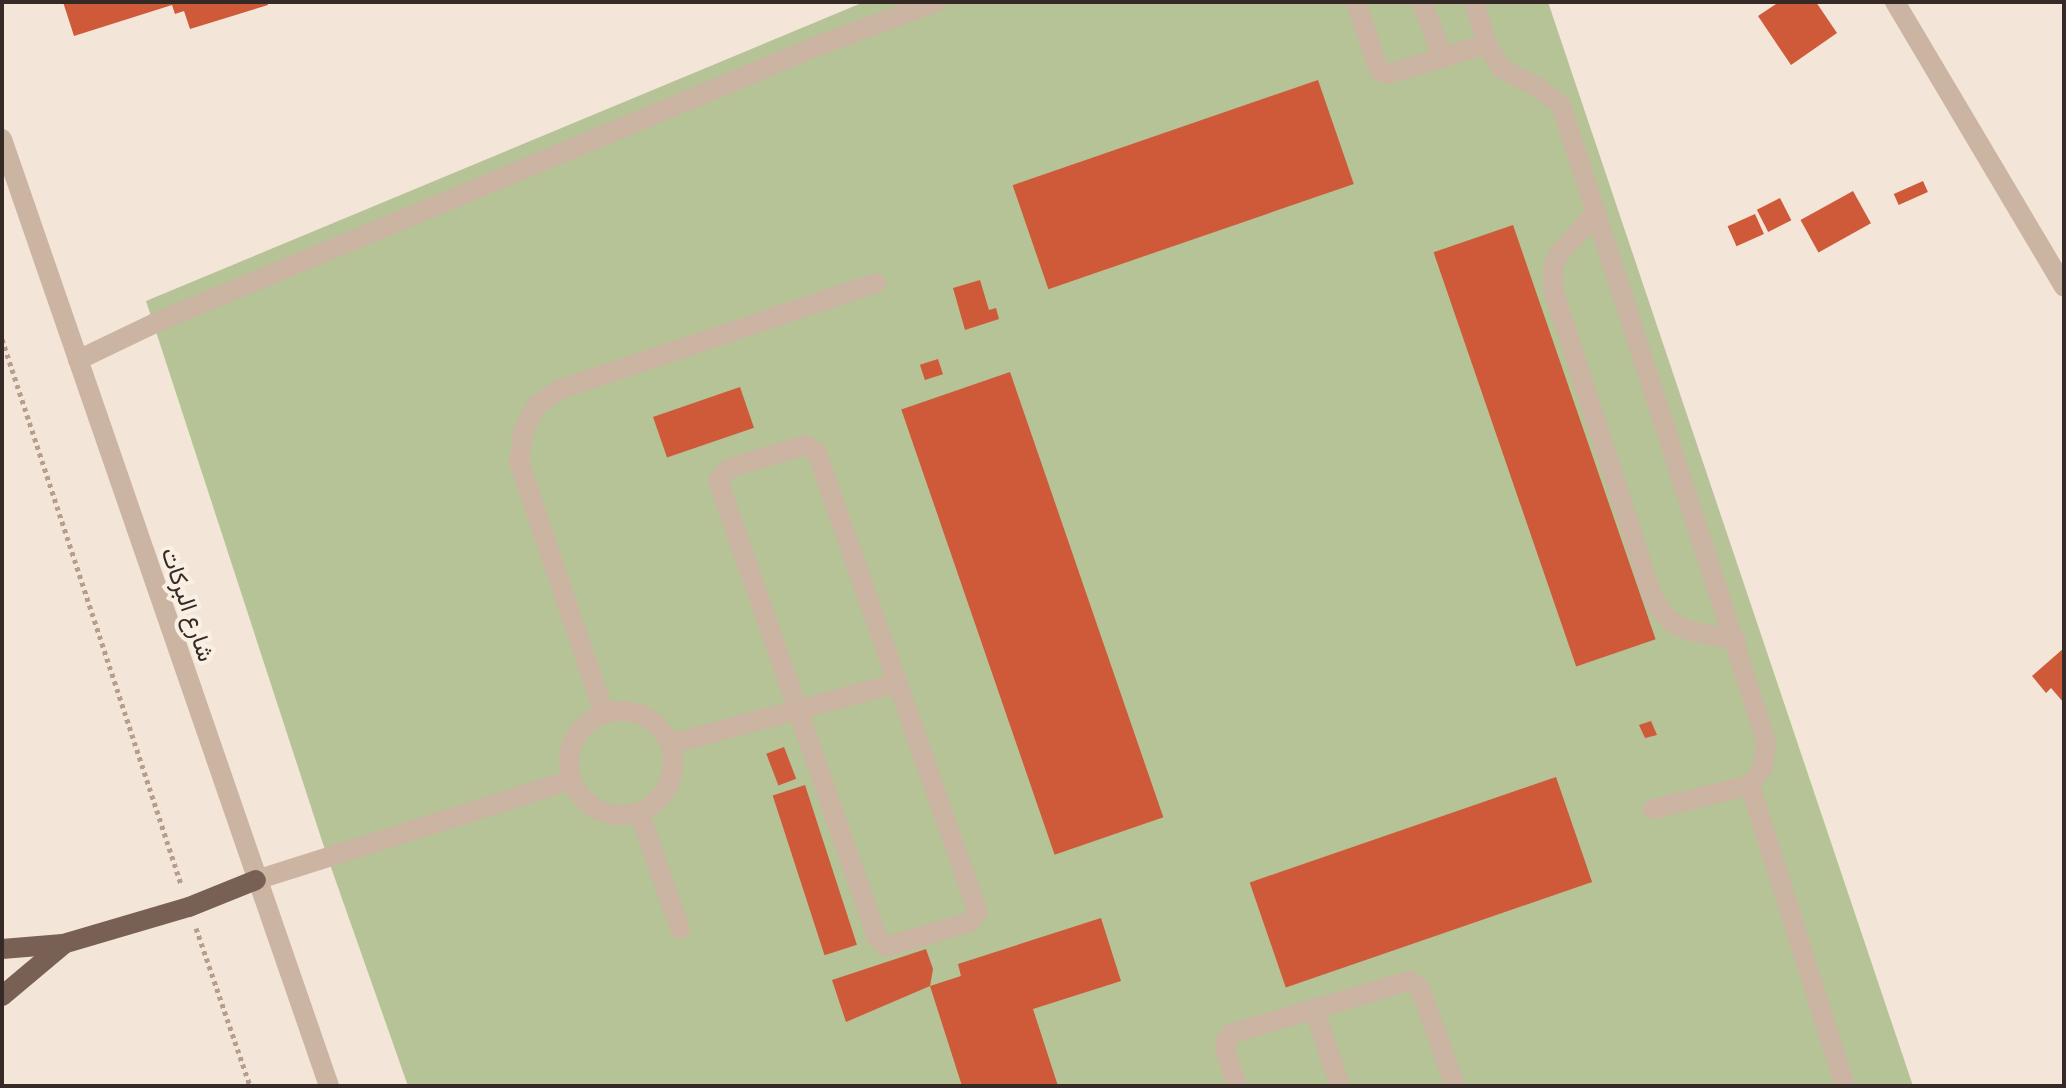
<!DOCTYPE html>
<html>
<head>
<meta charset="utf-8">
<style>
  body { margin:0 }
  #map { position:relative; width:2066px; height:1088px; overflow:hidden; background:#f3e5d7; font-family:Commissioner,Vazirmatn,sans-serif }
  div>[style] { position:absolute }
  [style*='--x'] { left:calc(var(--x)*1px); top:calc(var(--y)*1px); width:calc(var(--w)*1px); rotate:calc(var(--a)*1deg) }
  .green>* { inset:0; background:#b5c396 }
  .building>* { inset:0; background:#cf5a39; transform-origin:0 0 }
  .path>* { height:5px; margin-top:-2.5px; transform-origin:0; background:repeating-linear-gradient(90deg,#b79e8c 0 4px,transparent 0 8px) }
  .minor>* { height:20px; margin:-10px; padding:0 10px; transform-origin:10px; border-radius:10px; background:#cbb4a2 }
  .minor>.ring { margin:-10px; padding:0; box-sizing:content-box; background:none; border:20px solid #cbb4a2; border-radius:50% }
  .major>* { height:20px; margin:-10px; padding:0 10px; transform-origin:10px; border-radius:10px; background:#796055 }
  span { translate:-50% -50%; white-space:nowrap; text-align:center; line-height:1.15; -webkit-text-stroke:8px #faefe3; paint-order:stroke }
  .street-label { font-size:24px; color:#352a25 }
  .frame { position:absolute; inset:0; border:4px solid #352a25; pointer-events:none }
</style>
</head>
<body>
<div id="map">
  <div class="green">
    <i style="clip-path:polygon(864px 2px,1548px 2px,1913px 1086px,408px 1086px,327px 856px,146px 301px)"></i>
  </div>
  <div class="building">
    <i style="clip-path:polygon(63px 2px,267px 2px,268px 5px,190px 29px,184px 11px,175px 14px,172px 5px,74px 36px)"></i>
    <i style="clip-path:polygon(1779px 2px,1816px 2px,1837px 33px,1791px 65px,1758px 16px)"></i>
    <i style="left:1318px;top:80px;width:110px;height:323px;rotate:71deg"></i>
    <i style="left:1923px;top:181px;width:12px;height:32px;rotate:66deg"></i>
    <i style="left:1853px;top:191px;width:37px;height:60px;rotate:61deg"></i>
    <i style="left:1780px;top:198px;width:25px;height:26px;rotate:63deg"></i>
    <i style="left:1755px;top:214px;width:22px;height:30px;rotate:66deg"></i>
    <i style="left:1513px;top:225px;width:438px;height:84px;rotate:71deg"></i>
    <i style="clip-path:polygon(980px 280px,989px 310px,996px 308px,999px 319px,965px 330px,953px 288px)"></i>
    <i style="left:938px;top:359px;width:16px;height:19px;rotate:72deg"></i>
    <i style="left:1010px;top:372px;width:471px;height:115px;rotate:71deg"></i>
    <i style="left:740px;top:387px;width:43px;height:92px;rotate:71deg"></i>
    <i style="clip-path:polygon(2064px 648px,2064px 703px,2051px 688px,2046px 693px,2032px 676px)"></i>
    <i style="clip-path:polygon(1651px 721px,1657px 735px,1645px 738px,1639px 725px)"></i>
    <i style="left:784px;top:747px;width:34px;height:19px;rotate:69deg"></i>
    <i style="left:1556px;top:777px;width:111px;height:324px;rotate:71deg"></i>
    <i style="left:805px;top:785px;width:168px;height:34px;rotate:72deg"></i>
    <i style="clip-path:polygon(1101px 918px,1121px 981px,1033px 1009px,1058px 1086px,962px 1086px,930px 986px,961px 976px,958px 964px)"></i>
    <i style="clip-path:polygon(926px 949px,933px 969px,930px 986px,846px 1022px,832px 980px)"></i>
  </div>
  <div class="path">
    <i style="--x:2;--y:339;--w:574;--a:71.82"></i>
    <i style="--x:196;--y:928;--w:167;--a:71.1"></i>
  </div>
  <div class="minor">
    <i style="--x:1356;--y:2;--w:63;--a:71.6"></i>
    <i style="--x:1376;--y:62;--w:10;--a:66"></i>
    <i style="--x:1380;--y:71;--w:9;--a:21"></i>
    <i style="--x:1388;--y:74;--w:103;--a:-16.9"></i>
    <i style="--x:1422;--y:2;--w:60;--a:69.4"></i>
    <i style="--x:1474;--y:2;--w:44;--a:72.8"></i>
    <i style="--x:1487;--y:44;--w:28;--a:60"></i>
    <i style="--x:1501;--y:68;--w:41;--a:27.8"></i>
    <i style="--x:1537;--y:87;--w:30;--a:37"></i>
    <i style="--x:1561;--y:105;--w:668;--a:72.13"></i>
    <i style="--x:1766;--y:741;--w:26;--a:97"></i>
    <i style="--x:1763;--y:767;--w:22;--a:126"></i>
    <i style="--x:1750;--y:785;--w:316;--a:72.5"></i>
    <i style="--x:1895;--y:2;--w:331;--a:59.3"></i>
    <i style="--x:2;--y:139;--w:1002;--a:70.95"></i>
    <i style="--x:1596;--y:212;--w:55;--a:131.3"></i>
    <i style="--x:1560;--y:253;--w:13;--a:119"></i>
    <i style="--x:1554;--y:264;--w:25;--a:92"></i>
    <i style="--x:1553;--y:289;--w:319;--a:72.1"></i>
    <i style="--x:1651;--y:593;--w:19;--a:62"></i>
    <i style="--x:1660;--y:610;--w:18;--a:45"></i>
    <i style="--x:1673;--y:623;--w:19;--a:25"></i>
    <i style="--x:1690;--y:631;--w:47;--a:11.1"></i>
    <i style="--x:78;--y:360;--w:85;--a:-25.7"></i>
    <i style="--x:155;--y:323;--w:721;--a:-22.69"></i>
    <i style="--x:820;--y:45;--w:124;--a:-20.3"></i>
    <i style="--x:805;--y:445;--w:14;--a:34"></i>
    <i style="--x:817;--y:453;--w:486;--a:70.7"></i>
    <i style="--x:978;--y:912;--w:13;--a:129"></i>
    <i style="--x:970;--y:922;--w:81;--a:163.6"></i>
    <i style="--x:892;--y:945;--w:6;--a:171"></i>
    <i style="--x:886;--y:946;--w:13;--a:-135"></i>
    <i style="--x:877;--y:937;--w:484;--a:-109.2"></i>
    <i style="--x:718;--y:480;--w:17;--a:-45"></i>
    <i style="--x:730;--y:468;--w:78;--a:-17"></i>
    <i class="ring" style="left:569px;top:711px;width:84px;height:84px"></i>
    <i style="--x:604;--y:713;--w:265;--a:-108.7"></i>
    <i style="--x:519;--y:462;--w:30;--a:-82"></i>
    <i style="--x:523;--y:432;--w:30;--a:-63"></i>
    <i style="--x:537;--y:405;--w:29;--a:-34"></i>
    <i style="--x:561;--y:389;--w:332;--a:-18.6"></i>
    <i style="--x:670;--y:744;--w:236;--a:-15"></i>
    <i style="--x:1653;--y:809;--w:100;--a:-13.9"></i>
    <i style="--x:639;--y:812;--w:124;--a:70.7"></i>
    <i style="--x:256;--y:880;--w:330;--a:-17.6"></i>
    <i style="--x:1314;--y:1008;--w:82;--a:71.6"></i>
    <i style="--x:1237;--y:1086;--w:36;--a:-108"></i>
    <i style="--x:1226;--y:1052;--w:9;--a:-96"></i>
    <i style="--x:1225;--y:1043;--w:10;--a:-61"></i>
    <i style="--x:1230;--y:1034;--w:187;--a:-16.5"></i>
    <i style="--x:1409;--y:981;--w:13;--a:32"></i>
    <i style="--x:1420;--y:988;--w:104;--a:70.3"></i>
  </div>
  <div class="major">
    <i style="--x:2;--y:949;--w:61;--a:-4.7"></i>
    <i style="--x:63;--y:944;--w:131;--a:-16.4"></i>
    <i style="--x:189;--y:907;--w:72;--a:-21.9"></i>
    <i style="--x:2;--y:996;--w:80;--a:-39.9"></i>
  </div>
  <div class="street-label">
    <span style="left:189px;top:604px;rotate:71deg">شارع البركات</span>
  </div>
  <div class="frame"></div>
</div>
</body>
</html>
